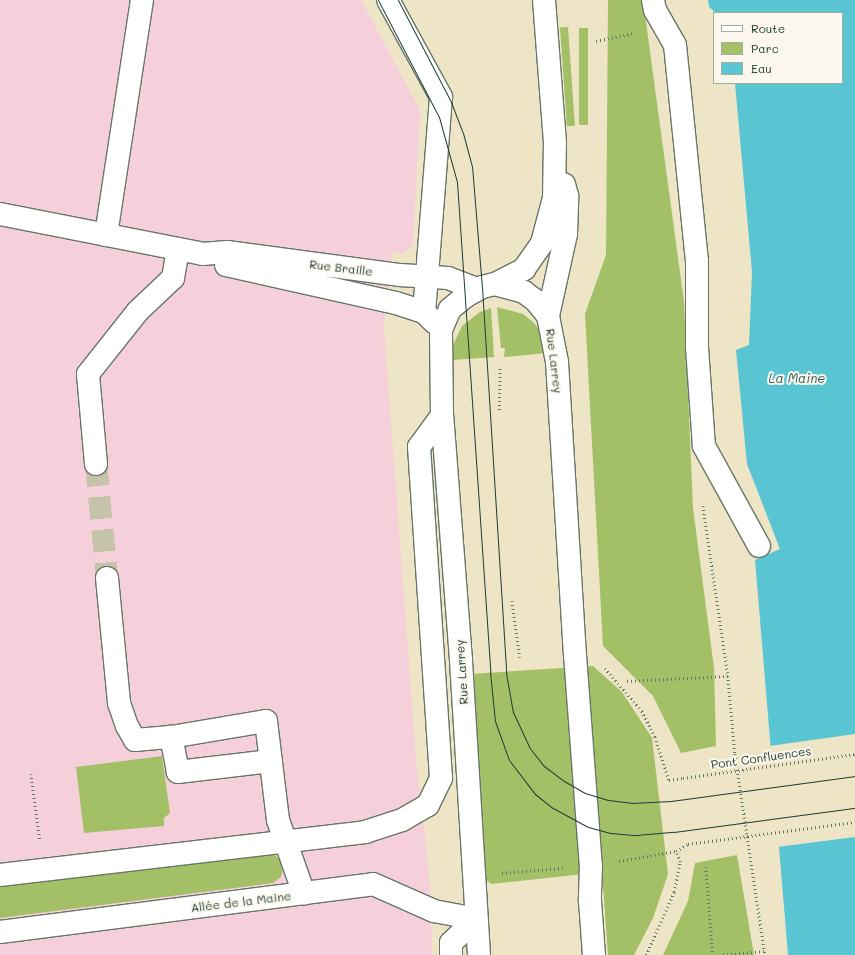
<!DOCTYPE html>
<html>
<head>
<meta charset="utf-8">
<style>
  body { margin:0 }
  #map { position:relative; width:855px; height:955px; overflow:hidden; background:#eee4c6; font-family:Mali,sans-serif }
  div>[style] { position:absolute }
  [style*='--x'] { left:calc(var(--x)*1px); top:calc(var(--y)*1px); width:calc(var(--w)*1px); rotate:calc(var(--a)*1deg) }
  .built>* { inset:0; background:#f5cfda }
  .green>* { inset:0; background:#a3c067; transform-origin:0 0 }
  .water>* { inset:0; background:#59c5d3 }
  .pier>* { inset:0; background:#eee4c6 }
  .minor-tunnel>* { height:22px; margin-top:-11px; transform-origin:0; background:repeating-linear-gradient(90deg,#c5c3a9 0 22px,transparent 0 33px) }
  .path>* { height:2.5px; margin-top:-1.25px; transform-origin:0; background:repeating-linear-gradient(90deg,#677767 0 1px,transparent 0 4px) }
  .roads { filter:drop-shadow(1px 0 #677767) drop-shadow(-1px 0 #677767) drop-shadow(0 1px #677767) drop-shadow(0 -1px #677767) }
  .minor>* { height:22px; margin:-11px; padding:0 11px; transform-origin:11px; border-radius:11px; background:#fff }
  .tram>* { height:1px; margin:-0.5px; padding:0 0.5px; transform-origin:0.5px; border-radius:0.5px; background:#1f3d34 }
  .path-bridge>* { height:2.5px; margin-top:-1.25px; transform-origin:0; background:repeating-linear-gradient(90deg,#677767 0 1px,transparent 0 4px) }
  span { translate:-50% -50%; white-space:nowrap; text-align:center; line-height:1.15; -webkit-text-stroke:4px #fbf7ec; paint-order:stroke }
  .street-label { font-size:12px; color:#1f3d34 }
  .water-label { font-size:13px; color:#2e5f5c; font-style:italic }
  .legend { position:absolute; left:713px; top:12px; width:130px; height:72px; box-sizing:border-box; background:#fbf7ec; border:1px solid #a3ada2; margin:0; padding:5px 7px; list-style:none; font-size:12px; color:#1f3d34 }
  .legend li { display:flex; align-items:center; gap:8px; height:20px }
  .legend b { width:20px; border:1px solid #a3ada2 }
</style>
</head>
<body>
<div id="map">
  <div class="built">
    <i style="clip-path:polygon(0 0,361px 0,420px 110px,413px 245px,401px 254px,392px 252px,384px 328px,416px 759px,430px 883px,432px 955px,0 955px)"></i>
  </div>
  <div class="green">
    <i style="clip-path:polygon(608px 0,643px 0,684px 302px,693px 508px,714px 668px,716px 746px,681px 753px,653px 696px,603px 646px,585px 314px,606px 255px)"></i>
    <i style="left:568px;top:27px;width:99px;height:8px;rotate:86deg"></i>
    <i style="left:579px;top:28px;width:9px;height:97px"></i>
    <i style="clip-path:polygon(497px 307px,523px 314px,534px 323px,541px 332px,547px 353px,504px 357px,505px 348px,501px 348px)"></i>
    <i style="clip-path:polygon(491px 308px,494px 357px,452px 360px,452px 347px,462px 326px,480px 312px)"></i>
    <i style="clip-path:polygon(593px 666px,622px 692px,652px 738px,668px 874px,653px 918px,634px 955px,608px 955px,602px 872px,491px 884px,484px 878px,470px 674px)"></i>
    <i style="clip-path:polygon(162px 756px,170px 813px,164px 818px,164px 826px,84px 833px,76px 767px)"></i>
    <i style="clip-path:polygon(271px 852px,282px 861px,283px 869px,281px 877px,273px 883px,0 918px,0 885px)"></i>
    <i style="clip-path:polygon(737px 855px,754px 955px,663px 955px,688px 901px,695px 863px)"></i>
  </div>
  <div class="water">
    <i style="clip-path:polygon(708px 0,855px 0,855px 955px,788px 955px,755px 560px,780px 549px,747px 464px,736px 350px,749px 345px,752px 272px,735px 83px,842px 83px,842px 13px,716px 13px,709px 7px)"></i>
  </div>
  <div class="pier">
    <i style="clip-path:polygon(855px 734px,855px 837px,777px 847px,769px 746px)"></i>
  </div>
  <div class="minor-tunnel">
    <i style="--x:96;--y:464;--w:115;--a:84.5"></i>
  </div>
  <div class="path">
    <i style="--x:596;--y:41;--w:40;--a:-12"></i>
    <i style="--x:499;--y:410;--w:44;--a:-88.7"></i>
    <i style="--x:703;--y:506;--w:172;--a:81.6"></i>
    <i style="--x:728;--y:676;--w:78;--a:84.9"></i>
    <i style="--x:735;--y:754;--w:203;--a:81.5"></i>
    <i style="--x:512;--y:601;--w:57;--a:81.9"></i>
    <i style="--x:605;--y:668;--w:57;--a:49.3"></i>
    <i style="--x:642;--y:711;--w:29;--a:63"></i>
    <i style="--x:655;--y:737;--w:45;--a:72"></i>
    <i style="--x:669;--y:780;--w:14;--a:-8"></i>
    <i style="--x:627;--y:681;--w:101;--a:-2.8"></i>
    <i style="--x:31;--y:774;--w:68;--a:82.3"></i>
    <i style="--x:619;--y:861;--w:58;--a:-10"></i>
    <i style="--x:676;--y:851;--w:14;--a:-30"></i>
    <i style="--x:706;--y:867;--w:88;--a:85.5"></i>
    <i style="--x:502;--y:873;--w:61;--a:-4.7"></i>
    <i style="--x:646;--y:955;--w:69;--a:-66"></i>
    <i style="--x:674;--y:892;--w:31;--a:-79"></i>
    <i style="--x:680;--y:862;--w:12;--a:-110"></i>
    <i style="--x:723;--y:955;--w:41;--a:-5.6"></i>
  </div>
  <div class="roads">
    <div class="minor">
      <i style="--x:388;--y:0;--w:111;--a:61.3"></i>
      <i style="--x:441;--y:97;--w:216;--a:94.5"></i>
      <i style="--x:653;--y:0;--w:10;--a:79"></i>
      <i style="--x:655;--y:10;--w:40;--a:60.3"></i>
      <i style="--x:675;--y:45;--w:217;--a:84.2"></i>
      <i style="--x:697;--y:261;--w:86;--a:90"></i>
      <i style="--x:697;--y:347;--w:99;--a:86"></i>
      <i style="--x:704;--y:446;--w:114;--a:61.2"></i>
      <i style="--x:0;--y:214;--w:207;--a:11.1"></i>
      <i style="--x:203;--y:254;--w:24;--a:-5"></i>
      <i style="--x:227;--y:252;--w:175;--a:7.6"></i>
      <i style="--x:400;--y:275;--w:48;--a:3.6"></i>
      <i style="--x:448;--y:278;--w:31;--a:21"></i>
      <i style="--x:106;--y:235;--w:238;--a:-81.3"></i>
      <i style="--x:226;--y:265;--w:174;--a:12.6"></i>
      <i style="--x:396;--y:303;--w:29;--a:18"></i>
      <i style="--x:424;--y:312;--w:14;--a:45"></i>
      <i style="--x:495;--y:284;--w:33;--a:-27"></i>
      <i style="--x:524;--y:269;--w:32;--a:-55"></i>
      <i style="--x:542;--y:243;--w:47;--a:-75.1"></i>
      <i style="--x:554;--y:198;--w:55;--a:-89"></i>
      <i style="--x:555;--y:143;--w:143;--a:-94.4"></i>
      <i style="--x:548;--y:316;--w:84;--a:-77.6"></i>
      <i style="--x:566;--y:234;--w:38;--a:-88"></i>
      <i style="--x:567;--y:196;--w:12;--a:-104"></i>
      <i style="--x:96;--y:464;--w:90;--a:-95.1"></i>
      <i style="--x:88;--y:374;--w:80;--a:-51.6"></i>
      <i style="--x:138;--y:311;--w:48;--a:-43.3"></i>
      <i style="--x:173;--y:278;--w:29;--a:-80"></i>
      <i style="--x:107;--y:578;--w:126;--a:84.5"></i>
      <i style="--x:119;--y:703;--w:24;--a:71"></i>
      <i style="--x:127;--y:726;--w:16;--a:60"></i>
      <i style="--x:135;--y:740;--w:36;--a:-5"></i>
      <i style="--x:271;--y:761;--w:94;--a:173.3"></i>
      <i style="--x:178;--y:772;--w:36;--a:-101"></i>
      <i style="--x:171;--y:737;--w:96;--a:-9.6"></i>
      <i style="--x:266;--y:721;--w:100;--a:83.1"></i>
      <i style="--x:278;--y:820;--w:78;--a:70.6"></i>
      <i style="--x:0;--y:875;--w:368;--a:-6.7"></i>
      <i style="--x:365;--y:832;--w:39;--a:-18"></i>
      <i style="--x:402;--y:820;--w:30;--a:-30"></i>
      <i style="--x:428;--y:805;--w:30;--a:-64"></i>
      <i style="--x:441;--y:778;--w:332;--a:-93.8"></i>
      <i style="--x:419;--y:447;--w:39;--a:-54"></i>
      <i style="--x:0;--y:932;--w:376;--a:-7.3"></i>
      <i style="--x:373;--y:884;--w:67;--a:23.9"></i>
      <i style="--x:434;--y:911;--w:43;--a:10.8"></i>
      <i style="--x:451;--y:955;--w:12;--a:-90"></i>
      <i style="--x:451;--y:943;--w:35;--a:-44"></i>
      <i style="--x:479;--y:955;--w:296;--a:-93.5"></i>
      <i style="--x:461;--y:660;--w:246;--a:-94.4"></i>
      <i style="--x:442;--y:415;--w:85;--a:-90.7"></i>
      <i style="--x:441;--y:330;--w:23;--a:-67"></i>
      <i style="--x:450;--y:309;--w:21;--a:-39"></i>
      <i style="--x:466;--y:296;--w:18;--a:-29"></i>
      <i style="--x:482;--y:287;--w:13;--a:-13"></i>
      <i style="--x:495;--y:284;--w:30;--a:15"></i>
      <i style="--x:524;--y:292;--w:15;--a:37"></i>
      <i style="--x:536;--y:301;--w:19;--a:51"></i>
      <i style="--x:548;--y:316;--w:47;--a:78.9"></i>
      <i style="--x:557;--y:362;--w:294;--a:86.5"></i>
      <i style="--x:575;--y:655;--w:212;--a:85.7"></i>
      <i style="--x:591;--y:866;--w:35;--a:92"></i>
      <i style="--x:590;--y:901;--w:54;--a:85.8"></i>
    </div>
  </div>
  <div class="tram">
    <i style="--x:378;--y:0;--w:132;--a:62.5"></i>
    <i style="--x:439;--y:117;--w:67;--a:74.5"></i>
    <i style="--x:457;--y:182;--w:491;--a:86.1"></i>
    <i style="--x:490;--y:672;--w:49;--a:84.2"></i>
    <i style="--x:495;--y:721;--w:41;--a:70.3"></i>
    <i style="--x:509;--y:760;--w:43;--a:52.6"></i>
    <i style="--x:535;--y:794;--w:21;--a:39"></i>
    <i style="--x:551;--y:807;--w:42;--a:28.4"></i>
    <i style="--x:588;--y:827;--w:24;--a:15"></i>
    <i style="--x:611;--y:833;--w:25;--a:5"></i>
    <i style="--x:636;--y:835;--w:38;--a:-5"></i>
    <i style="--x:674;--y:832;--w:183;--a:-7.6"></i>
    <i style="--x:398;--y:0;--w:115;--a:62.5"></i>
    <i style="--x:451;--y:102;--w:33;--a:69"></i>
    <i style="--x:463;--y:133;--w:34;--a:75"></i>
    <i style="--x:472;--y:166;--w:121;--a:85.3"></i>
    <i style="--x:482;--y:287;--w:387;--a:86.4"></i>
    <i style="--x:506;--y:673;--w:40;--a:80"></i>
    <i style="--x:513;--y:712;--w:38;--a:65"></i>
    <i style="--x:529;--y:747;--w:24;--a:52"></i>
    <i style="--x:544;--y:766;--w:25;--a:37"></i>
    <i style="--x:564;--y:781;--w:24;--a:30"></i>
    <i style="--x:585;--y:793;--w:24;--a:17"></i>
    <i style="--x:608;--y:800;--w:23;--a:7"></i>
    <i style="--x:631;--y:803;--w:40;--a:-2.9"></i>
    <i style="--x:671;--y:801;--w:186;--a:-7.7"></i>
  </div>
  <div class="path-bridge">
    <i style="--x:683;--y:778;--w:174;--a:-7.9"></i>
    <i style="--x:688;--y:844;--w:168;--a:-7.5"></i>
  </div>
  <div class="street-label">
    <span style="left:341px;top:268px;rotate:7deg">Rue Braille</span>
    <span style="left:554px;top:361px;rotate:83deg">Rue Larrey</span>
    <span style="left:462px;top:672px;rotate:-94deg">Rue Larrey</span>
    <span style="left:761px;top:758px;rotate:-8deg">Pont Confluences</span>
    <span style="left:241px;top:902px;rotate:-7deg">Allée de la Maine</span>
  </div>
  <div class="water-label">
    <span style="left:797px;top:378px">La Maine</span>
  </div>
  <ul class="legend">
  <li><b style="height:5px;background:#fff"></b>Route</li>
  <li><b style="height:11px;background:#a3c067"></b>Parc</li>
  <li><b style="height:11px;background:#59c5d3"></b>Eau</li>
  </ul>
</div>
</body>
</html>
